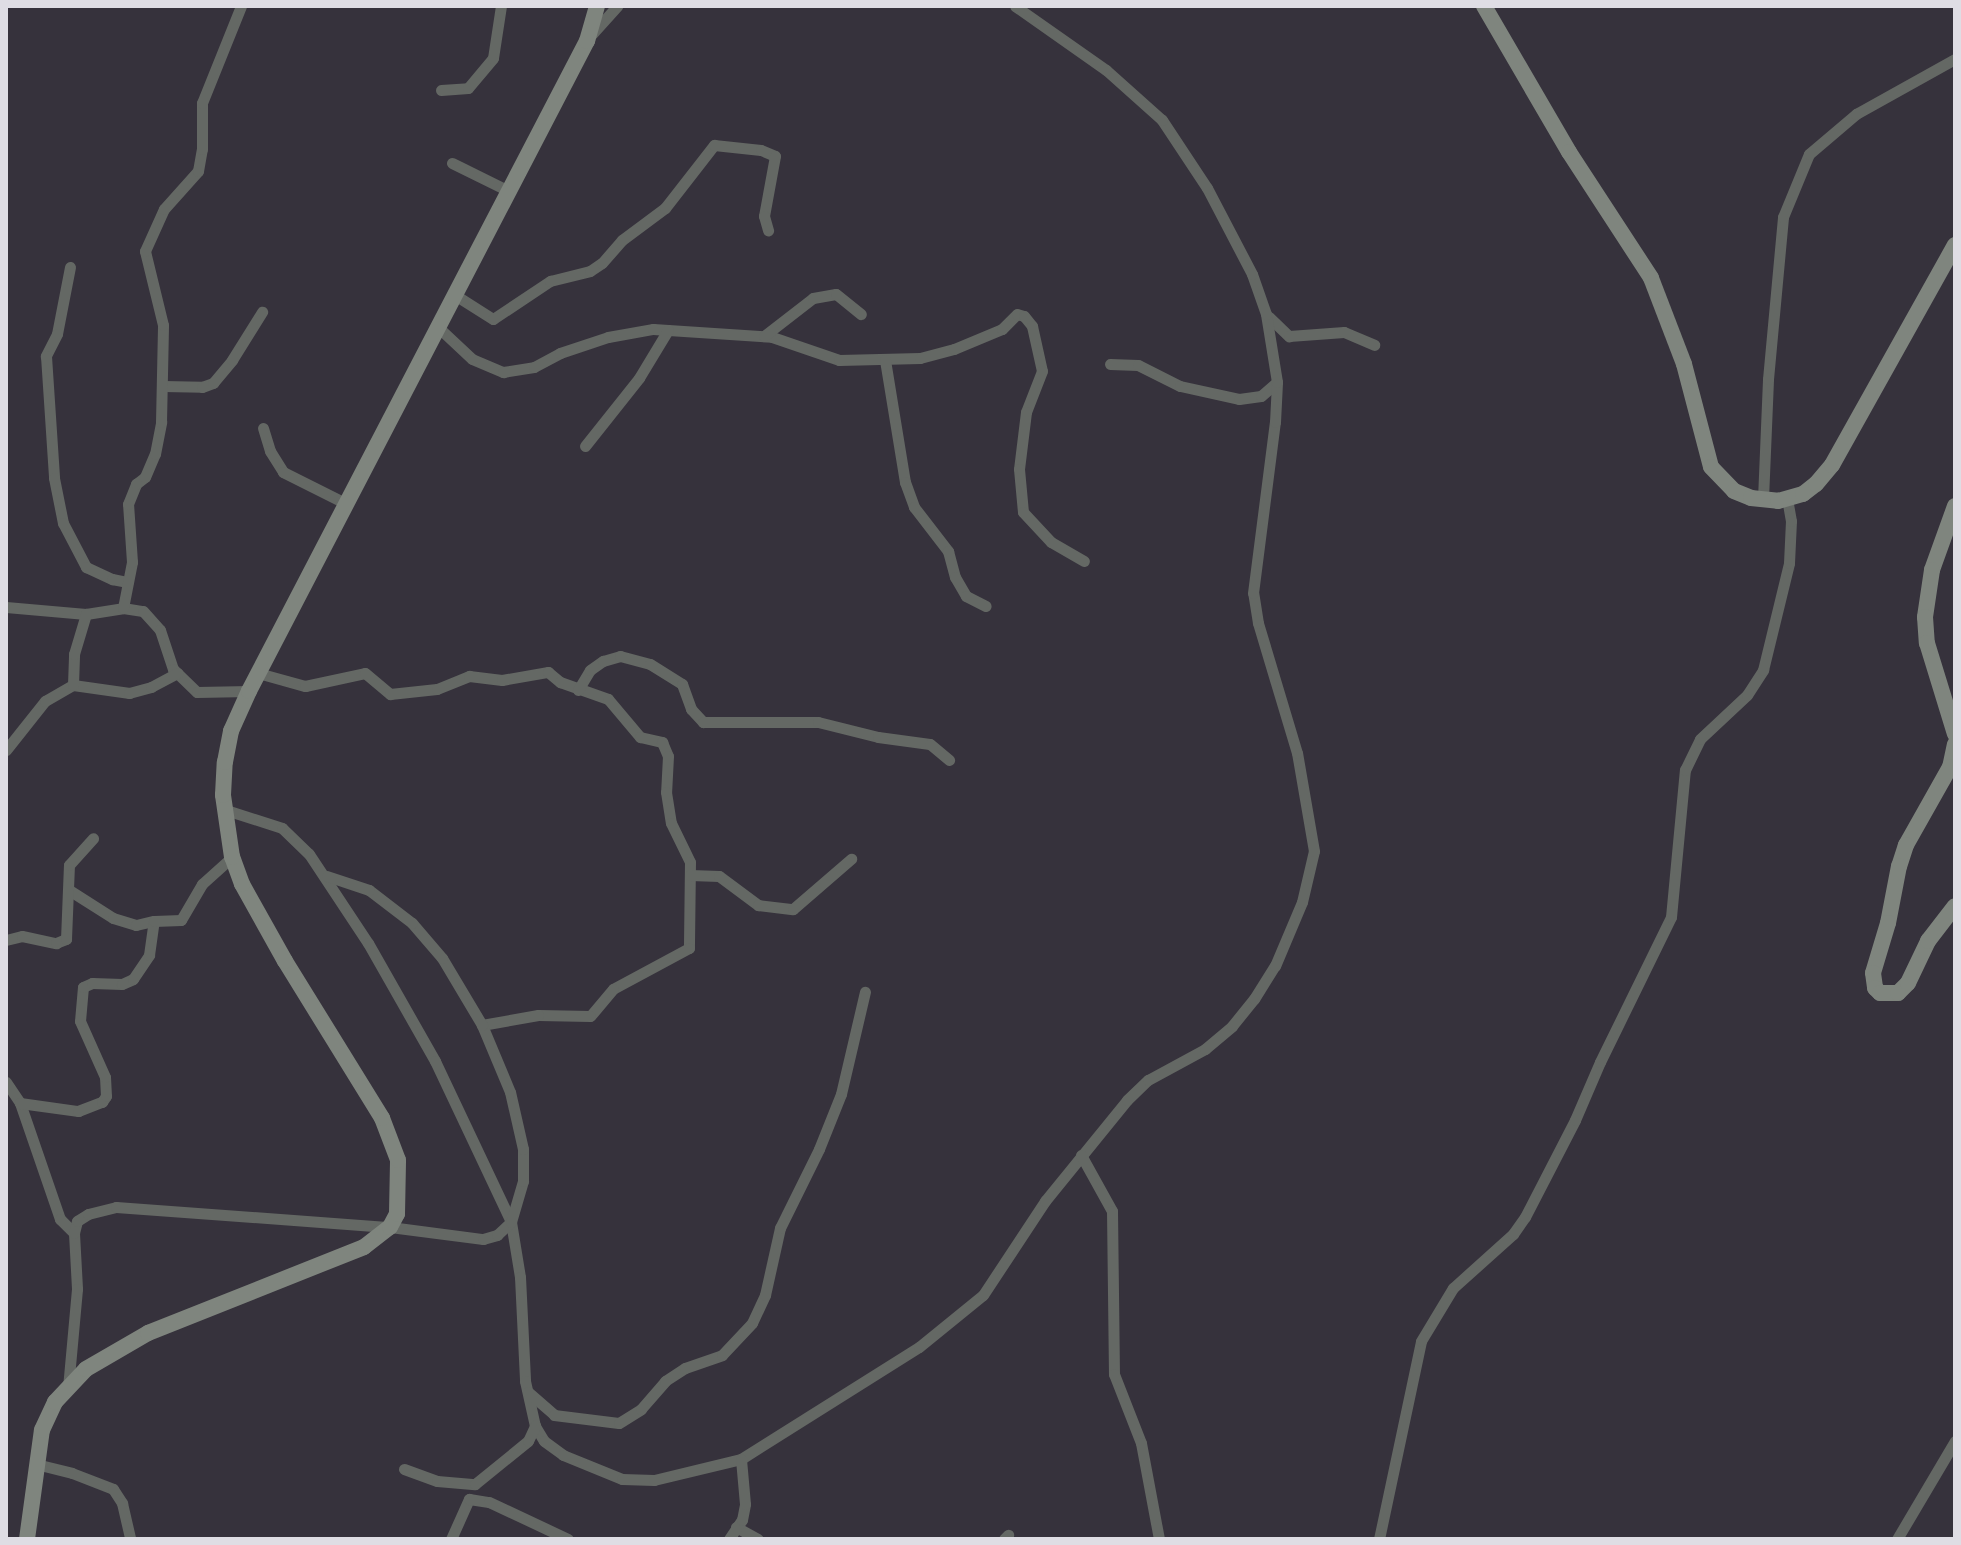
<!DOCTYPE html>
<html>
<head>
<meta charset="utf-8">
<style>
  body { margin:0 }
  #map { position:relative; width:1961px; height:1545px; overflow:hidden; background:#36323c; font-family:"Roboto Condensed",sans-serif }
  div>[style] { position:absolute }
  [style*='--x'] { left:calc(var(--x)*1px); top:calc(var(--y)*1px); width:calc(var(--w)*1px); rotate:calc(var(--a)*1deg) }
  .street>* { height:11px; margin:-5.5px; padding:0 5.5px; transform-origin:5.5px; border-radius:5.5px; background:#646864 }
  .secondary>* { height:16px; margin:-8px; padding:0 8px; transform-origin:8px; border-radius:8px; background:#7f857e }
  span { translate:-50% -50%; white-space:nowrap; text-align:center; line-height:1.15; -webkit-text-stroke:6px #36323c; paint-order:stroke }
  .frame { position:absolute; inset:0; border:8px solid #dfdde4; pointer-events:none }
</style>
</head>
<body>
<div id="map">
  <div class="street">
    <i style="--x:592;--y:34;--w:38;--a:-48"></i>
    <i style="--x:441;--y:90;--w:27;--a:-4"></i>
    <i style="--x:468;--y:88;--w:39;--a:-50"></i>
    <i style="--x:493;--y:58;--w:53;--a:-81.3"></i>
    <i style="--x:452;--y:163;--w:64;--a:26.2"></i>
    <i style="--x:70;--y:267;--w:68;--a:101"></i>
    <i style="--x:57;--y:334;--w:25;--a:117"></i>
    <i style="--x:46;--y:356;--w:122;--a:86.2"></i>
    <i style="--x:54;--y:478;--w:46;--a:78.7"></i>
    <i style="--x:63;--y:523;--w:50;--a:62.4"></i>
    <i style="--x:86;--y:567;--w:29;--a:25"></i>
    <i style="--x:112;--y:579;--w:16;--a:11"></i>
    <i style="--x:455;--y:295;--w:45;--a:32.3"></i>
    <i style="--x:493;--y:319;--w:69;--a:-33.7"></i>
    <i style="--x:550;--y:281;--w:41;--a:-14"></i>
    <i style="--x:590;--y:271;--w:14;--a:-34"></i>
    <i style="--x:602;--y:263;--w:30;--a:-49"></i>
    <i style="--x:622;--y:240;--w:54;--a:-36.7"></i>
    <i style="--x:665;--y:208;--w:80;--a:-52.1"></i>
    <i style="--x:714;--y:145;--w:47;--a:6.1"></i>
    <i style="--x:761;--y:150;--w:15;--a:23"></i>
    <i style="--x:775;--y:156;--w:61;--a:100.4"></i>
    <i style="--x:764;--y:216;--w:15;--a:74"></i>
    <i style="--x:1269;--y:317;--w:28;--a:44"></i>
    <i style="--x:1289;--y:336;--w:55;--a:-4.2"></i>
    <i style="--x:1344;--y:332;--w:33;--a:23"></i>
    <i style="--x:439;--y:328;--w:45;--a:43.2"></i>
    <i style="--x:472;--y:359;--w:34;--a:23"></i>
    <i style="--x:503;--y:372;--w:31;--a:-9"></i>
    <i style="--x:534;--y:367;--w:30;--a:-28"></i>
    <i style="--x:560;--y:353;--w:51;--a:-18.4"></i>
    <i style="--x:608;--y:337;--w:46;--a:-10.1"></i>
    <i style="--x:653;--y:329;--w:119;--a:3.8"></i>
    <i style="--x:772;--y:337;--w:71;--a:18.9"></i>
    <i style="--x:839;--y:360;--w:81;--a:-1.4"></i>
    <i style="--x:920;--y:358;--w:35;--a:-15"></i>
    <i style="--x:954;--y:349;--w:52;--a:-22.6"></i>
    <i style="--x:1002;--y:329;--w:21;--a:-45"></i>
    <i style="--x:1017;--y:314;--w:7;--a:16"></i>
    <i style="--x:1024;--y:316;--w:13;--a:51"></i>
    <i style="--x:1032;--y:326;--w:46;--a:77.5"></i>
    <i style="--x:1042;--y:371;--w:44;--a:111.3"></i>
    <i style="--x:1026;--y:412;--w:57;--a:97"></i>
    <i style="--x:1019;--y:469;--w:43;--a:84.7"></i>
    <i style="--x:1023;--y:512;--w:41;--a:47"></i>
    <i style="--x:1051;--y:542;--w:38;--a:30"></i>
    <i style="--x:764;--y:336;--w:62;--a:-37.8"></i>
    <i style="--x:813;--y:298;--w:23;--a:-10"></i>
    <i style="--x:836;--y:294;--w:32;--a:39"></i>
    <i style="--x:885;--y:360;--w:124;--a:80.7"></i>
    <i style="--x:905;--y:482;--w:27;--a:70"></i>
    <i style="--x:914;--y:507;--w:56;--a:52.3"></i>
    <i style="--x:948;--y:551;--w:27;--a:75"></i>
    <i style="--x:955;--y:577;--w:22;--a:60"></i>
    <i style="--x:966;--y:596;--w:22;--a:27"></i>
    <i style="--x:1110;--y:364;--w:28;--a:2"></i>
    <i style="--x:1138;--y:365;--w:47;--a:26.6"></i>
    <i style="--x:1180;--y:386;--w:60;--a:12.4"></i>
    <i style="--x:1239;--y:399;--w:22;--a:-8"></i>
    <i style="--x:1261;--y:396;--w:21;--a:-41"></i>
    <i style="--x:163;--y:386;--w:39;--a:1"></i>
    <i style="--x:202;--y:387;--w:12;--a:-20"></i>
    <i style="--x:213;--y:383;--w:30;--a:-50"></i>
    <i style="--x:232;--y:360;--w:57;--a:-58"></i>
    <i style="--x:263;--y:428;--w:24;--a:73"></i>
    <i style="--x:270;--y:451;--w:25;--a:58"></i>
    <i style="--x:283;--y:472;--w:72;--a:26.6"></i>
    <i style="--x:585;--y:446;--w:87;--a:-51.5"></i>
    <i style="--x:639;--y:378;--w:56;--a:-58.9"></i>
    <i style="--x:1763;--y:499;--w:120;--a:-87.6"></i>
    <i style="--x:1768;--y:379;--w:163;--a:-84.7"></i>
    <i style="--x:1783;--y:217;--w:68;--a:-67.6"></i>
    <i style="--x:1809;--y:154;--w:62;--a:-40.4"></i>
    <i style="--x:1856;--y:114;--w:113;--a:-29.1"></i>
    <i style="--x:6;--y:607;--w:80;--a:5"></i>
    <i style="--x:86;--y:614;--w:37;--a:-9"></i>
    <i style="--x:123;--y:608;--w:20;--a:9"></i>
    <i style="--x:143;--y:611;--w:25;--a:48"></i>
    <i style="--x:160;--y:630;--w:41;--a:71.6"></i>
    <i style="--x:173;--y:669;--w:33;--a:44"></i>
    <i style="--x:197;--y:692;--w:52;--a:-1.1"></i>
    <i style="--x:123;--y:608;--w:47;--a:-78.9"></i>
    <i style="--x:132;--y:562;--w:58;--a:-93.9"></i>
    <i style="--x:128;--y:504;--w:22;--a:-68"></i>
    <i style="--x:136;--y:484;--w:11;--a:-38"></i>
    <i style="--x:145;--y:477;--w:25;--a:-67"></i>
    <i style="--x:155;--y:454;--w:33;--a:-79"></i>
    <i style="--x:161;--y:422;--w:97;--a:-88.8"></i>
    <i style="--x:163;--y:325;--w:76;--a:-103.7"></i>
    <i style="--x:145;--y:251;--w:46;--a:-65.7"></i>
    <i style="--x:164;--y:209;--w:51;--a:-48.2"></i>
    <i style="--x:198;--y:171;--w:22;--a:-80"></i>
    <i style="--x:202;--y:149;--w:46;--a:-90"></i>
    <i style="--x:202;--y:103;--w:105;--a:-68.1"></i>
    <i style="--x:258;--y:673;--w:49;--a:15.5"></i>
    <i style="--x:305;--y:686;--w:61;--a:-12.2"></i>
    <i style="--x:365;--y:673;--w:33;--a:40"></i>
    <i style="--x:390;--y:694;--w:47;--a:-6.1"></i>
    <i style="--x:437;--y:689;--w:35;--a:-22"></i>
    <i style="--x:469;--y:676;--w:33;--a:7"></i>
    <i style="--x:502;--y:680;--w:47;--a:-9.9"></i>
    <i style="--x:548;--y:672;--w:16;--a:40"></i>
    <i style="--x:560;--y:682;--w:51;--a:19.5"></i>
    <i style="--x:608;--y:699;--w:50;--a:49.9"></i>
    <i style="--x:640;--y:737;--w:23;--a:13"></i>
    <i style="--x:662;--y:742;--w:15;--a:67"></i>
    <i style="--x:668;--y:756;--w:36;--a:93"></i>
    <i style="--x:666;--y:792;--w:31;--a:81"></i>
    <i style="--x:671;--y:823;--w:43;--a:64"></i>
    <i style="--x:690;--y:862;--w:86;--a:90.7"></i>
    <i style="--x:689;--y:948;--w:86;--a:151.7"></i>
    <i style="--x:613;--y:989;--w:35;--a:130"></i>
    <i style="--x:590;--y:1016;--w:52;--a:-178.9"></i>
    <i style="--x:538;--y:1015;--w:57;--a:169.9"></i>
    <i style="--x:73;--y:685;--w:57;--a:8.1"></i>
    <i style="--x:129;--y:693;--w:23;--a:-15"></i>
    <i style="--x:151;--y:687;--w:30;--a:-28"></i>
    <i style="--x:578;--y:690;--w:23;--a:-59"></i>
    <i style="--x:590;--y:670;--w:16;--a:-35"></i>
    <i style="--x:603;--y:661;--w:18;--a:-16"></i>
    <i style="--x:620;--y:656;--w:31;--a:15"></i>
    <i style="--x:650;--y:664;--w:38;--a:32"></i>
    <i style="--x:682;--y:684;--w:27;--a:70"></i>
    <i style="--x:691;--y:709;--w:18;--a:47"></i>
    <i style="--x:703;--y:722;--w:115;--a:0"></i>
    <i style="--x:818;--y:722;--w:62;--a:14"></i>
    <i style="--x:878;--y:737;--w:52;--a:7.7"></i>
    <i style="--x:930;--y:744;--w:25;--a:40"></i>
    <i style="--x:6;--y:750;--w:63;--a:-51.5"></i>
    <i style="--x:45;--y:701;--w:32;--a:-30"></i>
    <i style="--x:73;--y:685;--w:31;--a:-88"></i>
    <i style="--x:74;--y:654;--w:42;--a:-73.3"></i>
    <i style="--x:226;--y:810;--w:59;--a:17.8"></i>
    <i style="--x:282;--y:828;--w:37;--a:44"></i>
    <i style="--x:309;--y:854;--w:107;--a:56.5"></i>
    <i style="--x:368;--y:943;--w:136;--a:60.4"></i>
    <i style="--x:435;--y:1061;--w:178;--a:64.7"></i>
    <i style="--x:511;--y:1222;--w:56;--a:80.7"></i>
    <i style="--x:520;--y:1277;--w:104;--a:87.2"></i>
    <i style="--x:525;--y:1381;--w:46;--a:77.5"></i>
    <i style="--x:535;--y:1426;--w:17;--a:59"></i>
    <i style="--x:544;--y:1441;--w:24;--a:36"></i>
    <i style="--x:563;--y:1455;--w:64;--a:22.1"></i>
    <i style="--x:622;--y:1479;--w:32;--a:2"></i>
    <i style="--x:654;--y:1480;--w:89;--a:-13.6"></i>
    <i style="--x:741;--y:1459;--w:210;--a:-32.2"></i>
    <i style="--x:919;--y:1347;--w:82;--a:-39.1"></i>
    <i style="--x:983;--y:1295;--w:113;--a:-56.6"></i>
    <i style="--x:1045;--y:1201;--w:130;--a:-50.9"></i>
    <i style="--x:1127;--y:1100;--w:29;--a:-44"></i>
    <i style="--x:1148;--y:1080;--w:65;--a:-28.5"></i>
    <i style="--x:1205;--y:1049;--w:35;--a:-40"></i>
    <i style="--x:1232;--y:1026;--w:35;--a:-51"></i>
    <i style="--x:1254;--y:999;--w:39;--a:-58"></i>
    <i style="--x:1275;--y:966;--w:69;--a:-67.1"></i>
    <i style="--x:1302;--y:902;--w:52;--a:-76.8"></i>
    <i style="--x:1314;--y:851;--w:99;--a:-99.8"></i>
    <i style="--x:1297;--y:753;--w:136;--a:-106.7"></i>
    <i style="--x:1258;--y:623;--w:30;--a:-99"></i>
    <i style="--x:1253;--y:593;--w:172;--a:-82.7"></i>
    <i style="--x:1275;--y:422;--w:40;--a:-87.1"></i>
    <i style="--x:1277;--y:382;--w:69;--a:-99.2"></i>
    <i style="--x:1266;--y:314;--w:42;--a:-109.3"></i>
    <i style="--x:1252;--y:274;--w:97;--a:-117.6"></i>
    <i style="--x:1207;--y:188;--w:82;--a:-123.5"></i>
    <i style="--x:1162;--y:120;--w:75;--a:-138.2"></i>
    <i style="--x:1106;--y:70;--w:111;--a:-144.9"></i>
    <i style="--x:690;--y:875;--w:29;--a:2"></i>
    <i style="--x:719;--y:876;--w:49;--a:36.6"></i>
    <i style="--x:758;--y:905;--w:35;--a:7"></i>
    <i style="--x:793;--y:909;--w:77;--a:-40.8"></i>
    <i style="--x:69;--y:890;--w:52;--a:32.5"></i>
    <i style="--x:113;--y:918;--w:24;--a:17"></i>
    <i style="--x:136;--y:925;--w:18;--a:-13"></i>
    <i style="--x:6;--y:940;--w:16;--a:-14"></i>
    <i style="--x:22;--y:936;--w:35;--a:12"></i>
    <i style="--x:56;--y:943;--w:11;--a:-22"></i>
    <i style="--x:66;--y:939;--w:74;--a:-87.7"></i>
    <i style="--x:69;--y:865;--w:36;--a:-48"></i>
    <i style="--x:6;--y:1082;--w:25;--a:56"></i>
    <i style="--x:20;--y:1103;--w:123;--a:71"></i>
    <i style="--x:60;--y:1219;--w:20;--a:45"></i>
    <i style="--x:74;--y:1233;--w:56;--a:86.9"></i>
    <i style="--x:77;--y:1289;--w:98;--a:95.2"></i>
    <i style="--x:20;--y:1103;--w:59;--a:7.9"></i>
    <i style="--x:78;--y:1111;--w:26;--a:-21"></i>
    <i style="--x:102;--y:1102;--w:7;--a:-56"></i>
    <i style="--x:106;--y:1096;--w:19;--a:-93"></i>
    <i style="--x:105;--y:1077;--w:61;--a:-114.1"></i>
    <i style="--x:80;--y:1021;--w:34;--a:-85"></i>
    <i style="--x:83;--y:987;--w:10;--a:-24"></i>
    <i style="--x:92;--y:983;--w:30;--a:2"></i>
    <i style="--x:122;--y:984;--w:12;--a:-24"></i>
    <i style="--x:133;--y:979;--w:29;--a:-56"></i>
    <i style="--x:149;--y:955;--w:34;--a:-82"></i>
    <i style="--x:154;--y:921;--w:27;--a:-2"></i>
    <i style="--x:181;--y:920;--w:42;--a:-59.7"></i>
    <i style="--x:202;--y:884;--w:40;--a:-42"></i>
    <i style="--x:1081;--y:1155;--w:64;--a:61"></i>
    <i style="--x:1112;--y:1211;--w:163;--a:89.3"></i>
    <i style="--x:1114;--y:1374;--w:74;--a:68.6"></i>
    <i style="--x:1141;--y:1443;--w:98;--a:79.4"></i>
    <i style="--x:74;--y:1233;--w:12;--a:-76"></i>
    <i style="--x:77;--y:1221;--w:13;--a:-32"></i>
    <i style="--x:88;--y:1214;--w:29;--a:-14"></i>
    <i style="--x:116;--y:1207;--w:275;--a:4.2"></i>
    <i style="--x:390;--y:1227;--w:94;--a:7.4"></i>
    <i style="--x:483;--y:1239;--w:15;--a:-16"></i>
    <i style="--x:497;--y:1235;--w:19;--a:-43"></i>
    <i style="--x:511;--y:1222;--w:43;--a:-73.7"></i>
    <i style="--x:523;--y:1181;--w:32;--a:-90"></i>
    <i style="--x:523;--y:1149;--w:58;--a:-102.8"></i>
    <i style="--x:510;--y:1092;--w:73;--a:-112.7"></i>
    <i style="--x:482;--y:1025;--w:78;--a:-120.8"></i>
    <i style="--x:442;--y:958;--w:46;--a:-130.6"></i>
    <i style="--x:412;--y:923;--w:54;--a:-142.5"></i>
    <i style="--x:369;--y:890;--w:44;--a:-161.6"></i>
    <i style="--x:528;--y:1392;--w:35;--a:41"></i>
    <i style="--x:554;--y:1415;--w:65;--a:7"></i>
    <i style="--x:619;--y:1423;--w:26;--a:-32"></i>
    <i style="--x:641;--y:1409;--w:37;--a:-49"></i>
    <i style="--x:665;--y:1381;--w:24;--a:-33"></i>
    <i style="--x:685;--y:1368;--w:39;--a:-19"></i>
    <i style="--x:722;--y:1355;--w:44;--a:-46.8"></i>
    <i style="--x:752;--y:1323;--w:31;--a:-65"></i>
    <i style="--x:765;--y:1295;--w:69;--a:-77.4"></i>
    <i style="--x:780;--y:1228;--w:88;--a:-63.7"></i>
    <i style="--x:819;--y:1149;--w:59;--a:-68.2"></i>
    <i style="--x:841;--y:1094;--w:105;--a:-76.8"></i>
    <i style="--x:36;--y:1464;--w:37;--a:14"></i>
    <i style="--x:72;--y:1473;--w:44;--a:21.3"></i>
    <i style="--x:113;--y:1489;--w:17;--a:57"></i>
    <i style="--x:122;--y:1503;--w:37;--a:77"></i>
    <i style="--x:404;--y:1469;--w:35;--a:20"></i>
    <i style="--x:437;--y:1481;--w:38;--a:5"></i>
    <i style="--x:475;--y:1484;--w:68;--a:-39.1"></i>
    <i style="--x:528;--y:1441;--w:17;--a:-65"></i>
    <i style="--x:736;--y:1527;--w:25;--a:29"></i>
    <i style="--x:451;--y:1539;--w:44;--a:-65.8"></i>
    <i style="--x:469;--y:1499;--w:20;--a:9"></i>
    <i style="--x:489;--y:1502;--w:87;--a:25.1"></i>
    <i style="--x:729;--y:1539;--w:23;--a:-56"></i>
    <i style="--x:742;--y:1520;--w:16;--a:-79"></i>
    <i style="--x:745;--y:1504;--w:45;--a:-95.1"></i>
    <i style="--x:1004;--y:1539;--w:6;--a:-45"></i>
    <i style="--x:1379;--y:1539;--w:202;--a:-78"></i>
    <i style="--x:1421;--y:1341;--w:62;--a:-58.9"></i>
    <i style="--x:1453;--y:1288;--w:81;--a:-42"></i>
    <i style="--x:1513;--y:1234;--w:21;--a:-55"></i>
    <i style="--x:1525;--y:1217;--w:109;--a:-62.7"></i>
    <i style="--x:1575;--y:1120;--w:63;--a:-66.7"></i>
    <i style="--x:1600;--y:1062;--w:161;--a:-63.9"></i>
    <i style="--x:1671;--y:917;--w:148;--a:-84.6"></i>
    <i style="--x:1685;--y:770;--w:34;--a:-64"></i>
    <i style="--x:1700;--y:739;--w:64;--a:-43.1"></i>
    <i style="--x:1747;--y:695;--w:30;--a:-57"></i>
    <i style="--x:1763;--y:670;--w:110;--a:-76.3"></i>
    <i style="--x:1789;--y:563;--w:42;--a:-87.3"></i>
    <i style="--x:1791;--y:521;--w:22;--a:-100"></i>
    <i style="--x:1897;--y:1539;--w:114;--a:-59.4"></i>
  </div>
  <div class="secondary">
    <i style="--x:1484;--y:6;--w:169;--a:59.8"></i>
    <i style="--x:1569;--y:152;--w:150;--a:56.9"></i>
    <i style="--x:1651;--y:278;--w:92;--a:69"></i>
    <i style="--x:1684;--y:364;--w:106;--a:75.3"></i>
    <i style="--x:1711;--y:467;--w:33;--a:46"></i>
    <i style="--x:1734;--y:491;--w:18;--a:22"></i>
    <i style="--x:1751;--y:498;--w:27;--a:6"></i>
    <i style="--x:1778;--y:501;--w:26;--a:-16"></i>
    <i style="--x:1803;--y:494;--w:16;--a:-38"></i>
    <i style="--x:1816;--y:484;--w:25;--a:-50"></i>
    <i style="--x:1832;--y:465;--w:252;--a:-60.8"></i>
    <i style="--x:1955;--y:506;--w:68;--a:109.8"></i>
    <i style="--x:1932;--y:570;--w:48;--a:98.5"></i>
    <i style="--x:1925;--y:617;--w:26;--a:86"></i>
    <i style="--x:1927;--y:643;--w:95;--a:72.9"></i>
    <i style="--x:1955;--y:744;--w:24;--a:102"></i>
    <i style="--x:1950;--y:767;--w:90;--a:119.4"></i>
    <i style="--x:1906;--y:845;--w:22;--a:108"></i>
    <i style="--x:1899;--y:866;--w:58;--a:100.9"></i>
    <i style="--x:1888;--y:923;--w:52;--a:106.7"></i>
    <i style="--x:1873;--y:973;--w:15;--a:82"></i>
    <i style="--x:1875;--y:988;--w:7;--a:45"></i>
    <i style="--x:1880;--y:993;--w:18;--a:0"></i>
    <i style="--x:1898;--y:993;--w:14;--a:-45"></i>
    <i style="--x:1908;--y:983;--w:47;--a:-64.5"></i>
    <i style="--x:1928;--y:941;--w:44;--a:-52.4"></i>
    <i style="--x:27;--y:1539;--w:110;--a:-82.2"></i>
    <i style="--x:42;--y:1430;--w:31;--a:-65"></i>
    <i style="--x:55;--y:1402;--w:45;--a:-46.8"></i>
    <i style="--x:86;--y:1369;--w:72;--a:-30.1"></i>
    <i style="--x:148;--y:1333;--w:232;--a:-21.7"></i>
    <i style="--x:364;--y:1247;--w:33;--a:-38"></i>
    <i style="--x:390;--y:1227;--w:15;--a:-62"></i>
    <i style="--x:397;--y:1214;--w:54;--a:-88.9"></i>
    <i style="--x:398;--y:1160;--w:45;--a:-110.9"></i>
    <i style="--x:382;--y:1118;--w:185;--a:-121.7"></i>
    <i style="--x:285;--y:961;--w:88;--a:-119.2"></i>
    <i style="--x:242;--y:884;--w:29;--a:-110"></i>
    <i style="--x:232;--y:857;--w:63;--a:-98.3"></i>
    <i style="--x:223;--y:795;--w:33;--a:-87"></i>
    <i style="--x:225;--y:762;--w:32;--a:-79"></i>
    <i style="--x:231;--y:731;--w:44;--a:-65.8"></i>
    <i style="--x:249;--y:691;--w:733;--a:-62.53"></i>
    <i style="--x:587;--y:41;--w:36;--a:-74"></i>
  </div>
  <div class="frame"></div>
</div>
</body>
</html>
